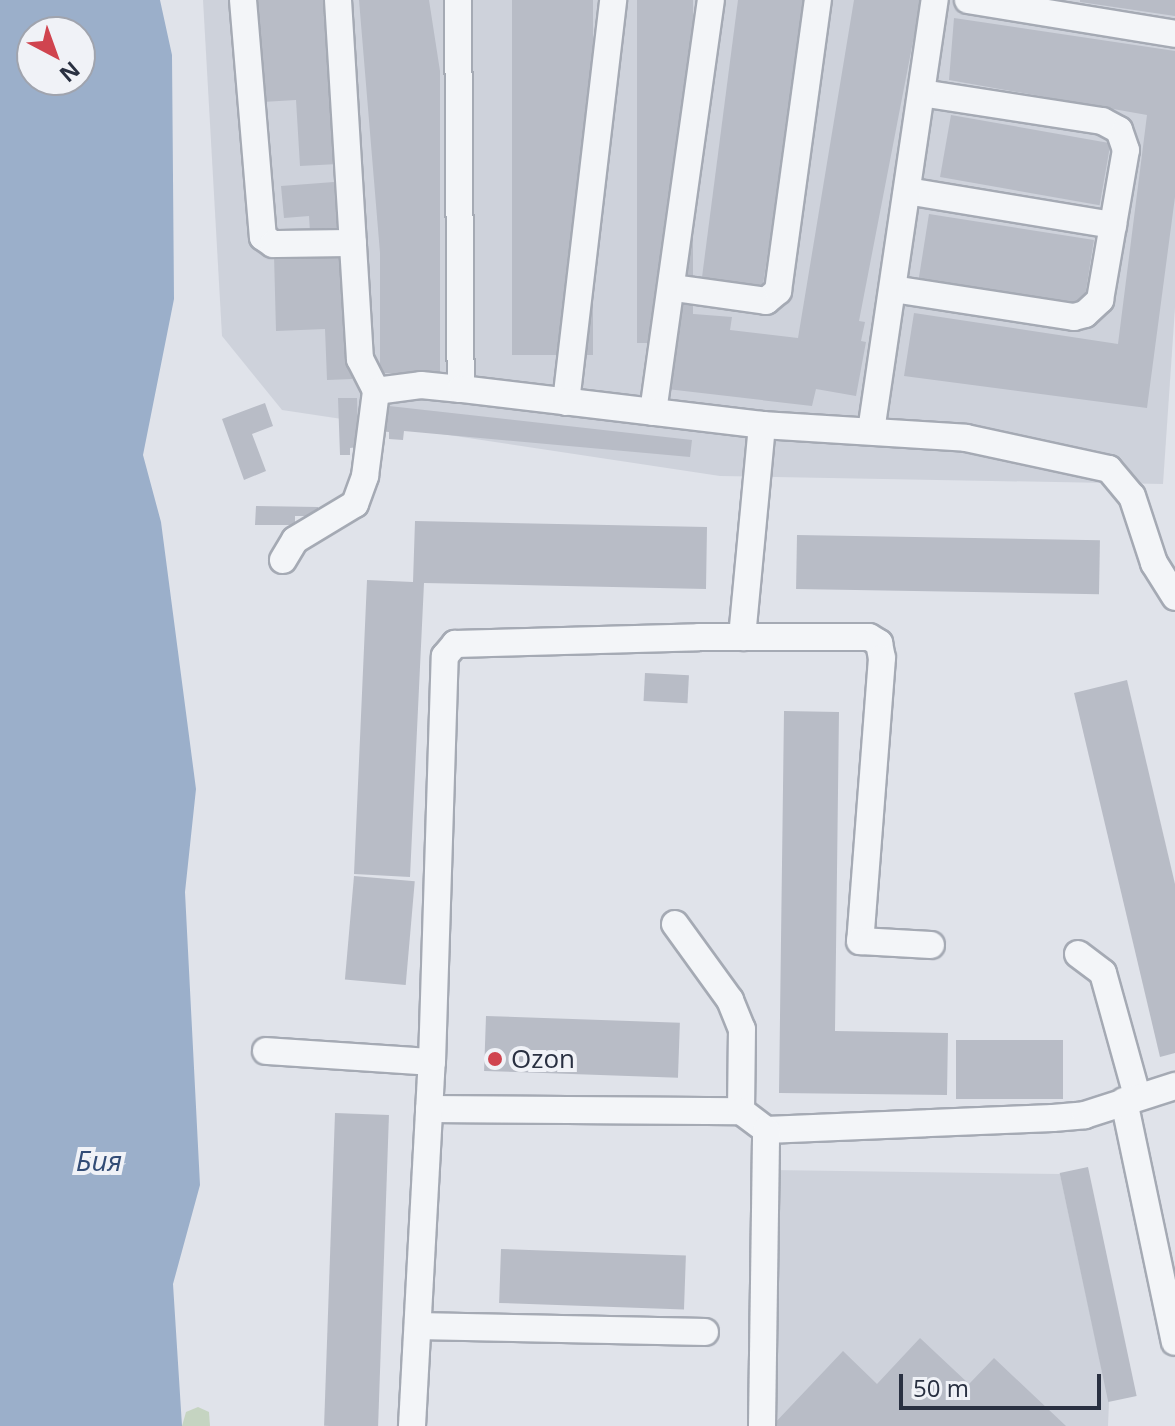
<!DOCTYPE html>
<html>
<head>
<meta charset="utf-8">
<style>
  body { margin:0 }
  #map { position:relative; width:1175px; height:1426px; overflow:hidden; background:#e0e3ea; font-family:"Open Sans",sans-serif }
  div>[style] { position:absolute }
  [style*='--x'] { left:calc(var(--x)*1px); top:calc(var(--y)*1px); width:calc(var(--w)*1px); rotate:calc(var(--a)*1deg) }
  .built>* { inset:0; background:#ced2db }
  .green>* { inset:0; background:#c5d4c1 }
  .water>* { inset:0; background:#9bafca }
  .building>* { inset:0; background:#b8bcc6; transform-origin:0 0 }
  .roads { filter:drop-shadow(2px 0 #a5aab4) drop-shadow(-2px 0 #a5aab4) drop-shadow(0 2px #a5aab4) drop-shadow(0 -2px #a5aab4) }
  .minor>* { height:26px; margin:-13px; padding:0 13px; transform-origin:13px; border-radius:13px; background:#f3f5f8 }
  .dots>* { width:22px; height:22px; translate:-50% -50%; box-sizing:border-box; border:4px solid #f0f2f7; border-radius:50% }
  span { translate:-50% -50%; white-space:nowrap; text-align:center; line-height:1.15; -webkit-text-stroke:8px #f0f2f7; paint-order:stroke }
  .poi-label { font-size:26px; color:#293041 }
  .left { translate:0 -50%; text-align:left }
  .water-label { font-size:28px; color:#324c76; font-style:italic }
  .north { position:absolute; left:16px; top:16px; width:80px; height:80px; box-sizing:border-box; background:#f0f2f7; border:2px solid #a0a4ae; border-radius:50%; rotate:139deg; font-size:22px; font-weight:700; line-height:32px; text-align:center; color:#293041 }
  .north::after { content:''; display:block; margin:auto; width:28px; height:36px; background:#d0444f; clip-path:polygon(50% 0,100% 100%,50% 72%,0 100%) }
  .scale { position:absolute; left:899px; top:1374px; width:202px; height:36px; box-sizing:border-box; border:4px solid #293041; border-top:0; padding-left:10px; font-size:24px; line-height:28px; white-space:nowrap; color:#293041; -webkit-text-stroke:6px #f0f2f7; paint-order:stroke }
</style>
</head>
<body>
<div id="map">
  <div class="built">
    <i style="clip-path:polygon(203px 0,1175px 0,1175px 308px,1163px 484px,720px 476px,282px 410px,222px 336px)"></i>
    <i style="clip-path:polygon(772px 1170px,1060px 1174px,1109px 1402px,1108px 1426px,768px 1426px)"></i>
  </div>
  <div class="green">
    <i style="clip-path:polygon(198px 1407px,209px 1412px,210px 1426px,182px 1426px,186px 1412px)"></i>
  </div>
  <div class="water">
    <i style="clip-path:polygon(evenodd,0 0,160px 0,172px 55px,174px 299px,143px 455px,161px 522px,196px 789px,185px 892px,200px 1185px,173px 1284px,182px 1426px,0 1426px,0 0,32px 32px,80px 32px,80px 80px,32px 80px,32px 32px)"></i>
  </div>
  <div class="building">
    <i style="clip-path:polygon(256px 0,328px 0,338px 164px,300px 166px,296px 100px,262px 102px)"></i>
    <i style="clip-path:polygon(359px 0,429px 0,440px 71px,440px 374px,380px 373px,380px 253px)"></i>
    <i style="left:512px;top:0;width:81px;height:355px"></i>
    <i style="left:637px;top:0;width:56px;height:343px"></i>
    <i style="clip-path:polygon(738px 0,807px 0,762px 291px,701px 285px)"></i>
    <i style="clip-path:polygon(854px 0,921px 0,859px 321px,865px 322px,861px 341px,866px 342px,856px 396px,816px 389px,812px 406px,667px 389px,681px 313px,732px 317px,730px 330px,798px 338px)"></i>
    <i style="clip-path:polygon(1175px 0,1175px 16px,1080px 2px,1080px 0)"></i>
    <i style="clip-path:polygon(954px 18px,1175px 51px,1175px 197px,1147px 408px,904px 376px,914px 313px,1118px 344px,1147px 115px,949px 80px)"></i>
    <i style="left:951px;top:115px;width:162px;height:63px;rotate:10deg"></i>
    <i style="clip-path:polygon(334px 182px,337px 230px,310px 232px,309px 216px,284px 218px,281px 186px)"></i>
    <i style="left:929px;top:214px;width:167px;height:65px;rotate:9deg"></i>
    <i style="clip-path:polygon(349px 253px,352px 379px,327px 380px,325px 329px,276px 331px,274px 255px)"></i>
    <i style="clip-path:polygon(338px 398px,357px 398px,358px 447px,350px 448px,350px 455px,340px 455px)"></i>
    <i style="clip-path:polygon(265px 403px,273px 426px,252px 434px,266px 471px,244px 480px,222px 419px)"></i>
    <i style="clip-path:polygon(380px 405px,692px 440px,690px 457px,404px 431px,403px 440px,389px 439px,389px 432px,377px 431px)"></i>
    <i style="clip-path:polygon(256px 506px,318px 507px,318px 516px,295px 516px,295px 525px,255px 525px)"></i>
    <i style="clip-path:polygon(415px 521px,707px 527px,706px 589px,424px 583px,410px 877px,354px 874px,367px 580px,413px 582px)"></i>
    <i style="left:797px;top:535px;width:303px;height:54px;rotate:1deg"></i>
    <i style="left:645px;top:673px;width:44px;height:28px;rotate:3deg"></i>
    <i style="clip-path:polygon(1127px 680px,1175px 884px,1175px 1053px,1160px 1057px,1074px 693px)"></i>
    <i style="clip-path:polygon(784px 711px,839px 712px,835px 1031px,948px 1033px,947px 1095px,779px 1093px)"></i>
    <i style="left:354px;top:876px;width:61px;height:104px;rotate:5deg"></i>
    <i style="left:486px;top:1016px;width:194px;height:55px;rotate:2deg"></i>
    <i style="left:1063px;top:1040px;width:59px;height:107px;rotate:90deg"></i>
    <i style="left:335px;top:1113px;width:54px;height:313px;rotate:2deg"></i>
    <i style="left:1088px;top:1167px;width:234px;height:29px;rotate:78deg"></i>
    <i style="left:501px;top:1249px;width:185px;height:54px;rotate:2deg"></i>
    <i style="clip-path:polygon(920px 1338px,969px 1384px,994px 1358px,1066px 1426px,772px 1426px,843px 1351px,877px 1384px)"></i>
  </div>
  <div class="roads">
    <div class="minor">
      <i style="--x:243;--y:0;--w:238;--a:85.2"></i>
      <i style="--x:263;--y:237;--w:12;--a:35"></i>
      <i style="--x:273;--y:244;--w:80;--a:-0.7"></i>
      <i style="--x:338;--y:0;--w:360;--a:86.5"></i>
      <i style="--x:360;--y:359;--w:36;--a:63"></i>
      <i style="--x:458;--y:0;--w:389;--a:89.6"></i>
      <i style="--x:968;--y:0;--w:210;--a:9.3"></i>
      <i style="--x:907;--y:191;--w:209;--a:9.4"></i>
      <i style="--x:674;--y:288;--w:93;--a:8"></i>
      <i style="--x:766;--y:301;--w:16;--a:-40"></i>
      <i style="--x:778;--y:291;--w:294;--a:-82.2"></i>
      <i style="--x:893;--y:289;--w:183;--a:8.8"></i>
      <i style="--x:1074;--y:317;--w:11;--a:-15"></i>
      <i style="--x:1085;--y:314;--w:21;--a:-43"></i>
      <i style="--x:1100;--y:300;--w:152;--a:-80.2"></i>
      <i style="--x:1126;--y:150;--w:21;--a:-109"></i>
      <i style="--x:1119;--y:130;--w:19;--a:-152"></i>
      <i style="--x:1102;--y:121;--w:182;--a:-171.2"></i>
      <i style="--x:566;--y:402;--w:405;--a:-83.3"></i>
      <i style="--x:653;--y:412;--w:416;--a:-82"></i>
      <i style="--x:871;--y:431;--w:436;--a:-81.6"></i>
      <i style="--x:283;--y:560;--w:23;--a:-59"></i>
      <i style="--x:295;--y:540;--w:70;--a:-31"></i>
      <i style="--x:355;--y:504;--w:30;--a:-70"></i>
      <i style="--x:365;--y:476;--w:86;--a:-82.6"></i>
      <i style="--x:376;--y:391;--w:45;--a:-7.6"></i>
      <i style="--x:421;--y:385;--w:40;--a:5.7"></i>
      <i style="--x:461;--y:389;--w:303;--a:6.8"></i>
      <i style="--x:742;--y:637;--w:213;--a:-84.6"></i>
      <i style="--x:762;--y:425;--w:204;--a:3.6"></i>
      <i style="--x:966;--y:438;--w:146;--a:12.2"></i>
      <i style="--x:1109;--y:469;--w:35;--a:50"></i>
      <i style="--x:1132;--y:496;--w:71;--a:71.8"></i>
      <i style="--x:1154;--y:563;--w:40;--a:58"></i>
      <i style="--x:675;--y:924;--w:94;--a:54.1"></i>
      <i style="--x:730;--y:1000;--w:31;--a:68"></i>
      <i style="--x:742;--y:1029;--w:82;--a:90.7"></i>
      <i style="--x:1078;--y:954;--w:31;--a:37"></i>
      <i style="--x:1103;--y:973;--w:128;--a:74.5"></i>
      <i style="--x:266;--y:1051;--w:166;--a:3.8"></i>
      <i style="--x:1124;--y:1101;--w:246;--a:78.1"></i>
      <i style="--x:429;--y:1109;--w:312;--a:0.4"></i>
      <i style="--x:741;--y:1111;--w:31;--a:37"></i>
      <i style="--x:766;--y:1130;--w:287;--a:-2.4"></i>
      <i style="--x:1053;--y:1118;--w:32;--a:-5"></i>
      <i style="--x:1085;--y:1115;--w:95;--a:-17.9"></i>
      <i style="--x:418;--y:1326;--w:287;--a:1.2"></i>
      <i style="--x:412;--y:1426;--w:365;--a:-86.9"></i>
      <i style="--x:432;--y:1062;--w:406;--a:-88.2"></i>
      <i style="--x:445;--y:656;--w:16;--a:-50"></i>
      <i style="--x:455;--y:644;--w:244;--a:-1.6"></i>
      <i style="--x:699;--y:637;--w:170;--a:0"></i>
      <i style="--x:869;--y:637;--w:12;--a:31"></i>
      <i style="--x:879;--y:643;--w:15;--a:79"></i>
      <i style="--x:882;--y:658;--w:284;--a:94.4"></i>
      <i style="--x:860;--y:941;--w:71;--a:3.2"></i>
      <i style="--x:762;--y:1426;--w:296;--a:-89.2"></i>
    </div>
  </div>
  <div class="dots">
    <i style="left:495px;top:1059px;background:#d0444f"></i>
  </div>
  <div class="poi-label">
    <span class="left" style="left:511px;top:1059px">Ozon</span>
  </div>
  <div class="water-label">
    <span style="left:99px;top:1160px">Бия</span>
  </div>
  <div class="north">N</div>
  <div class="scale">50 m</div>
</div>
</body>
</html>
